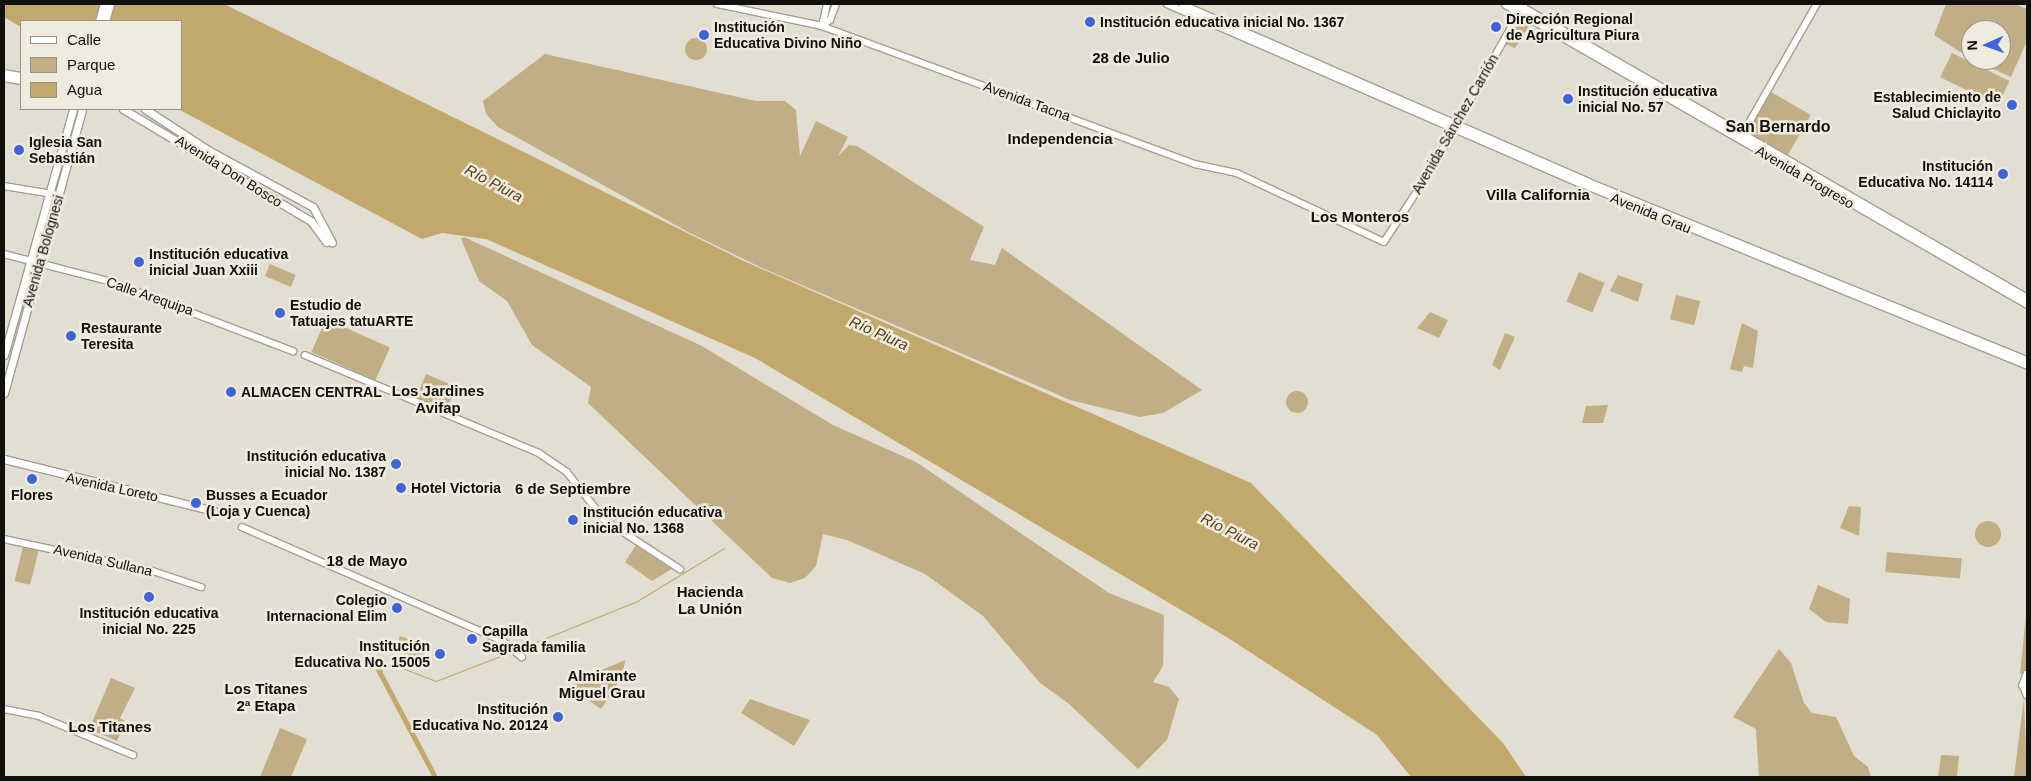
<!DOCTYPE html>
<html>
<head>
<meta charset="utf-8">
<style>
  body { margin:0 }
  #map { position:relative; width:2031px; height:781px; overflow:hidden; background:#e3ded2; font-family:Arial,sans-serif }
  div>[style] { position:absolute }
  [style*='--x'] { left:calc(var(--x)*1px); top:calc(var(--y)*1px); width:calc(var(--w)*1px); rotate:calc(var(--a)*1deg) }
  .green>* { inset:0; background:#c1ae85; transform-origin:0 0 }
  .round { border-radius:50% }
  .water>* { inset:0; background:#c2a86c }
  .stream>* { height:1px; margin:-0.5px; padding:0 0.5px; transform-origin:0.5px; border-radius:0.5px; background:#c2a86c }
  .canal>* { height:5px; margin:-2.5px; padding:0 2.5px; transform-origin:2.5px; border-radius:2.5px; background:#c2a86c }
  .roads { filter:drop-shadow(1px 0 #a39e93) drop-shadow(-1px 0 #a39e93) drop-shadow(0 1px #a39e93) drop-shadow(0 -1px #a39e93) }
  .minor>* { height:5.5px; margin:-2.75px; padding:0 2.75px; transform-origin:2.75px; border-radius:2.75px; background:#fff }
  .major>* { height:7px; margin:-3.5px; padding:0 3.5px; transform-origin:3.5px; border-radius:3.5px; background:#fff }
  .dots>* { width:14px; height:14px; translate:-50% -50%; box-sizing:border-box; border:2px solid #f0ebdf; border-radius:50% }
  span { translate:-50% -50%; white-space:nowrap; text-align:center; line-height:1.15; -webkit-text-stroke:5px #f0ebdf; paint-order:stroke }
  .poi-label { font-size:14px; color:#12100c; font-weight:700 }
  .left { translate:0 -50%; text-align:left }
  .right { translate:-100% -50%; text-align:right }
  .street-label { font-size:14px; color:#12100c }
  .neighbourhood-label { font-size:15px; color:#12100c; font-weight:700 }
  .water-label { font-size:15px; color:#534010; font-style:italic }
  .quarter-label { font-size:16px; color:#12100c; font-weight:700 }
  .frame { position:absolute; inset:0; border:5px solid #12100c; pointer-events:none }
  .legend { position:absolute; left:20px; top:20px; width:162px; height:90px; box-sizing:border-box; background:#f0ebdf; border:1px solid #97938b; margin:0; padding:6px 9px; list-style:none; font-size:15px; color:#12100c }
  .legend li { display:flex; align-items:center; gap:10px; height:25px }
  .legend b { width:25px; border:1px solid #97938b }
  .north { position:absolute; left:1961px; top:20px; width:50px; height:50px; box-sizing:border-box; background:#f0ebdf; border:1px solid #97938b; border-radius:50%; rotate:268deg; font-size:14px; font-weight:700; line-height:20px; text-align:center; color:#12100c }
  .north::after { content:''; display:block; margin:auto; width:18px; height:22px; background:#4064d6; clip-path:polygon(50% 0,100% 100%,50% 72%,0 100%) }
</style>
</head>
<body>
<div id="map">
  <div class="green">
    <i style="clip-path:polygon(1946px 4px,2015px 4px,2027px 9px,2027px 41px,2011px 77px,1973px 60px,2001px 60px,2001px 30px,1971px 30px,1971px 59px,1934px 35px)"></i>
    <i style="clip-path:polygon(1519px 20px,1529px 26px,1515px 48px,1506px 44px)"></i>
    <i class="round" style="left:685px;top:38px;width:22px;height:22px"></i>
    <i style="left:1952px;top:53px;width:64px;height:27px;rotate:26deg"></i>
    <i style="clip-path:polygon(545px 54px,756px 101px,785px 101px,796px 110px,800px 156px,816px 121px,848px 137px,838px 156px,849px 145px,857px 146px,984px 227px,970px 260px,995px 265px,1002px 248px,1202px 390px,1163px 413px,1140px 417px,1070px 400px,762px 268px,688px 232px,498px 127px,486px 114px,483px 101px)"></i>
    <i style="left:1771px;top:92px;width:46px;height:48px;rotate:30deg"></i>
    <i style="clip-path:polygon(464px 237px,702px 346px,833px 425px,916px 462px,1109px 593px,1164px 615px,1163px 666px,1153px 682px,1169px 687px,1179px 699px,1167px 740px,1138px 769px,1068px 703px,1040px 683px,983px 616px,925px 574px,847px 540px,823px 534px,816px 566px,805px 578px,790px 583px,772px 578px,588px 403px,591px 387px,532px 345px,507px 301px,479px 281px,461px 239px)"></i>
    <i style="left:270px;top:264px;width:28px;height:13px;rotate:23deg"></i>
    <i style="left:1579px;top:272px;width:28px;height:32px;rotate:23deg"></i>
    <i style="clip-path:polygon(1618px 275px,1643px 284px,1638px 302px,1610px 291px)"></i>
    <i style="left:1676px;top:295px;width:25px;height:25px;rotate:14deg"></i>
    <i style="clip-path:polygon(1430px 312px,1448px 320px,1439px 338px,1417px 328px)"></i>
    <i style="left:326px;top:319px;width:70px;height:36px;rotate:24deg"></i>
    <i style="clip-path:polygon(1742px 323px,1758px 331px,1753px 368px,1744px 366px,1742px 372px,1730px 369px)"></i>
    <i style="clip-path:polygon(1505px 333px,1515px 337px,1500px 370px,1492px 365px)"></i>
    <i style="left:426px;top:374px;width:33px;height:25px;rotate:23deg"></i>
    <i class="round" style="left:1286px;top:391px;width:22px;height:22px"></i>
    <i style="clip-path:polygon(1608px 405px,1603px 423px,1582px 423px,1586px 406px)"></i>
    <i style="clip-path:polygon(1849px 506px,1861px 507px,1859px 536px,1840px 528px)"></i>
    <i class="round" style="left:1975px;top:521px;width:26px;height:26px"></i>
    <i style="clip-path:polygon(636px 545px,672px 569px,652px 581px,625px 562px)"></i>
    <i style="left:23px;top:547px;width:16px;height:35px;rotate:14deg"></i>
    <i style="left:1887px;top:552px;width:75px;height:20px;rotate:5deg"></i>
    <i style="clip-path:polygon(1818px 585px,1850px 599px,1848px 624px,1826px 622px,1809px 609px)"></i>
    <i style="clip-path:polygon(2027px 606px,2027px 672px,2020px 674px)"></i>
    <i style="left:400px;top:636px;width:29px;height:15px;rotate:20deg"></i>
    <i style="clip-path:polygon(1779px 649px,1791px 663px,1804px 703px,1812px 713px,1836px 717px,1854px 756px,1868px 767px,1871px 777px,1759px 777px,1756px 729px,1733px 717px)"></i>
    <i style="clip-path:polygon(625px 660px,623px 675px,601px 709px,575px 691px,574px 682px)"></i>
    <i style="clip-path:polygon(111px 678px,135px 688px,120px 718px,125px 721px,117px 741px,89px 729px)"></i>
    <i style="clip-path:polygon(2024px 698px,2027px 777px,2014px 777px)"></i>
    <i style="clip-path:polygon(750px 699px,810px 720px,794px 746px,741px 713px)"></i>
    <i style="clip-path:polygon(280px 728px,307px 739px,291px 777px,260px 777px)"></i>
    <i style="clip-path:polygon(1941px 755px,1959px 756px,1957px 777px,1938px 777px)"></i>
  </div>
  <div class="water">
    <i style="clip-path:polygon(4px 4px,224px 4px,746px 262px,1251px 483px,1503px 743px,1526px 777px,1411px 777px,1377px 735px,1225px 636px,755px 358px,486px 239px,442px 233px,422px 239px,178px 109px,181px 109px,181px 21px,21px 21px,21px 27px,4px 17px)"></i>
  </div>
  <div class="stream">
    <i style="--x:516;--y:650;--w:131;--a:-22"></i>
    <i style="--x:637;--y:601;--w:102;--a:-31.3"></i>
    <i style="--x:382;--y:671;--w:6;--a:-81"></i>
    <i style="--x:383;--y:665;--w:9;--a:-6"></i>
    <i style="--x:392;--y:664;--w:47;--a:21.1"></i>
    <i style="--x:436;--y:681;--w:83;--a:-21.3"></i>
  </div>
  <div class="canal">
    <i style="--x:372;--y:658;--w:135;--a:62.1"></i>
  </div>
  <div class="roads">
    <div class="minor">
      <i style="--x:717;--y:4;--w:107;--a:11.8"></i>
      <i style="--x:822;--y:26;--w:398;--a:20.3"></i>
      <i style="--x:1195;--y:164;--w:43;--a:12.1"></i>
      <i style="--x:1237;--y:173;--w:162;--a:25.1"></i>
      <i style="--x:1384;--y:242;--w:86;--a:-56.9"></i>
      <i style="--x:1431;--y:170;--w:190;--a:-60.7"></i>
      <i style="--x:1167;--y:4;--w:447;--a:23.5"></i>
      <i style="--x:1577;--y:182;--w:486;--a:22.2"></i>
      <i style="--x:1182;--y:4;--w:444;--a:23.6"></i>
      <i style="--x:1589;--y:182;--w:473;--a:22.1"></i>
      <i style="--x:822;--y:26;--w:10;--a:-37"></i>
      <i style="--x:830;--y:20;--w:17;--a:-69"></i>
      <i style="--x:822;--y:26;--w:23;--a:-77"></i>
      <i style="--x:4;--y:73;--w:17;--a:10"></i>
      <i style="--x:4;--y:78;--w:17;--a:10"></i>
      <i style="--x:1741;--y:137;--w:153;--a:-60.3"></i>
      <i style="--x:4;--y:186;--w:56;--a:9.3"></i>
      <i style="--x:4;--y:254;--w:112;--a:14.5"></i>
      <i style="--x:112;--y:282;--w:194;--a:20.9"></i>
      <i style="--x:305;--y:355;--w:254;--a:22.7"></i>
      <i style="--x:539;--y:453;--w:34;--a:34"></i>
      <i style="--x:567;--y:472;--w:61;--a:51.6"></i>
      <i style="--x:605;--y:520;--w:90;--a:33.2"></i>
      <i style="--x:242;--y:527;--w:285;--a:23.6"></i>
      <i style="--x:503;--y:641;--w:25;--a:40"></i>
      <i style="--x:4;--y:539;--w:152;--a:12.1"></i>
      <i style="--x:153;--y:571;--w:51;--a:18.4"></i>
      <i style="--x:2027;--y:674;--w:12;--a:110"></i>
      <i style="--x:2023;--y:685;--w:11;--a:68"></i>
      <i style="--x:4;--y:709;--w:36;--a:11"></i>
      <i style="--x:39;--y:716;--w:102;--a:22.5"></i>
    </div>
    <div class="major">
      <i style="--x:1505;--y:4;--w:602;--a:29.89"></i>
      <i style="--x:1517;--y:4;--w:589;--a:29.96"></i>
      <i style="--x:99;--y:21;--w:18;--a:-74"></i>
      <i style="--x:105;--y:21;--w:18;--a:-74"></i>
      <i style="--x:123;--y:109;--w:219;--a:30.8"></i>
      <i style="--x:311;--y:221;--w:26;--a:54"></i>
      <i style="--x:145;--y:109;--w:75;--a:33.1"></i>
      <i style="--x:208;--y:150;--w:119;--a:28.5"></i>
      <i style="--x:313;--y:207;--w:40;--a:62"></i>
      <i style="--x:4;--y:355;--w:255;--a:-74.3"></i>
      <i style="--x:4;--y:393;--w:295;--a:-74.6"></i>
      <i style="--x:4;--y:459;--w:216;--a:13.9"></i>
    </div>
  </div>
  <div class="dots">
    <i style="left:1090px;top:22px;background:#4064d6"></i>
    <i style="left:1496px;top:27px;background:#4064d6"></i>
    <i style="left:704px;top:35px;background:#4064d6"></i>
    <i style="left:1568px;top:99px;background:#4064d6"></i>
    <i style="left:2012px;top:105px;background:#4064d6"></i>
    <i style="left:19px;top:150px;background:#4064d6"></i>
    <i style="left:2003px;top:174px;background:#4064d6"></i>
    <i style="left:139px;top:262px;background:#4064d6"></i>
    <i style="left:280px;top:313px;background:#4064d6"></i>
    <i style="left:71px;top:336px;background:#4064d6"></i>
    <i style="left:231px;top:392px;background:#4064d6"></i>
    <i style="left:396px;top:464px;background:#4064d6"></i>
    <i style="left:32px;top:479px;background:#4064d6"></i>
    <i style="left:401px;top:488px;background:#4064d6"></i>
    <i style="left:196px;top:503px;background:#4064d6"></i>
    <i style="left:573px;top:520px;background:#4064d6"></i>
    <i style="left:149px;top:597px;background:#4064d6"></i>
    <i style="left:397px;top:608px;background:#4064d6"></i>
    <i style="left:472px;top:639px;background:#4064d6"></i>
    <i style="left:440px;top:654px;background:#4064d6"></i>
    <i style="left:558px;top:717px;background:#4064d6"></i>
  </div>
  <div class="poi-label">
    <span class="left" style="left:1506px;top:27px">Dirección Regional<br>de Agricultura Piura</span>
    <span class="left" style="left:1100px;top:22px">Institución educativa inicial No. 1367</span>
    <span class="left" style="left:714px;top:35px">Institución<br>Educativa Divino Niño</span>
    <span class="left" style="left:1578px;top:99px">Institución educativa<br>inicial No. 57</span>
    <span class="right" style="left:2001px;top:105px">Establecimiento de<br>Salud Chiclayito</span>
    <span class="left" style="left:29px;top:150px">Iglesia San<br>Sebastián</span>
    <span class="right" style="left:1993px;top:174px">Institución<br>Educativa No. 14114</span>
    <span class="left" style="left:149px;top:262px">Institución educativa<br>inicial Juan Xxiii</span>
    <span class="left" style="left:290px;top:313px">Estudio de<br>Tatuajes tatuARTE</span>
    <span class="left" style="left:81px;top:336px">Restaurante<br>Teresita</span>
    <span class="left" style="left:241px;top:392px">ALMACEN CENTRAL</span>
    <span class="right" style="left:386px;top:464px">Institución educativa<br>inicial No. 1387</span>
    <span class="left" style="left:411px;top:488px">Hotel Victoria</span>
    <span style="left:32px;top:495px">Flores</span>
    <span class="left" style="left:206px;top:503px">Busses a Ecuador<br>(Loja y Cuenca)</span>
    <span class="left" style="left:583px;top:520px">Institución educativa<br>inicial No. 1368</span>
    <span class="right" style="left:387px;top:608px">Colegio<br>Internacional Elim</span>
    <span style="left:149px;top:621px">Institución educativa<br>inicial No. 225</span>
    <span class="left" style="left:482px;top:639px">Capilla<br>Sagrada familia</span>
    <span class="right" style="left:430px;top:654px">Institución<br>Educativa No. 15005</span>
    <span class="right" style="left:548px;top:717px">Institución<br>Educativa No. 20124</span>
  </div>
  <div class="street-label">
    <span style="left:1027px;top:101px;rotate:20deg">Avenida Tacna</span>
    <span style="left:1455px;top:124px;rotate:-60deg">Avenida Sánchez Carrión</span>
    <span style="left:229px;top:171px;rotate:32deg">Avenida Don Bosco</span>
    <span style="left:1805px;top:177px;rotate:30deg">Avenida Progreso</span>
    <span style="left:1651px;top:213px;rotate:22deg">Avenida Grau</span>
    <span style="left:43px;top:251px;rotate:-74deg">Avenida Bolognesi</span>
    <span style="left:150px;top:296px;rotate:19deg">Calle Arequipa</span>
    <span style="left:112px;top:487px;rotate:12deg">Avenida Loreto</span>
    <span style="left:103px;top:560px;rotate:13deg">Avenida Sullana</span>
  </div>
  <div class="neighbourhood-label">
    <span style="left:1131px;top:58px">28 de Julio</span>
    <span style="left:1060px;top:139px">Independencia</span>
    <span style="left:1538px;top:195px">Villa California</span>
    <span style="left:1360px;top:217px">Los Monteros</span>
    <span style="left:438px;top:399px">Los Jardines<br>Avifap</span>
    <span style="left:573px;top:489px">6 de Septiembre</span>
    <span style="left:367px;top:561px">18 de Mayo</span>
    <span style="left:710px;top:600px">Hacienda<br>La Unión</span>
    <span style="left:602px;top:684px">Almirante<br>Miguel Grau</span>
    <span style="left:266px;top:697px">Los Titanes<br>2ª Etapa</span>
    <span style="left:110px;top:727px">Los Titanes</span>
  </div>
  <div class="water-label">
    <span style="left:494px;top:183px;rotate:28deg">Río Piura</span>
    <span style="left:879px;top:333px;rotate:24deg">Río Piura</span>
    <span style="left:1230px;top:531px;rotate:27deg">Río Piura</span>
  </div>
  <div class="quarter-label">
    <span style="left:1778px;top:127px">San Bernardo</span>
  </div>
  <div class="frame"></div>
  <ul class="legend">
  <li><b style="height:6px;background:#fff"></b>Calle</li>
  <li><b style="height:14px;background:#c1ae85"></b>Parque</li>
  <li><b style="height:14px;background:#c2a86c"></b>Agua</li>
  </ul>
  <div class="north">N</div>
</div>
</body>
</html>
